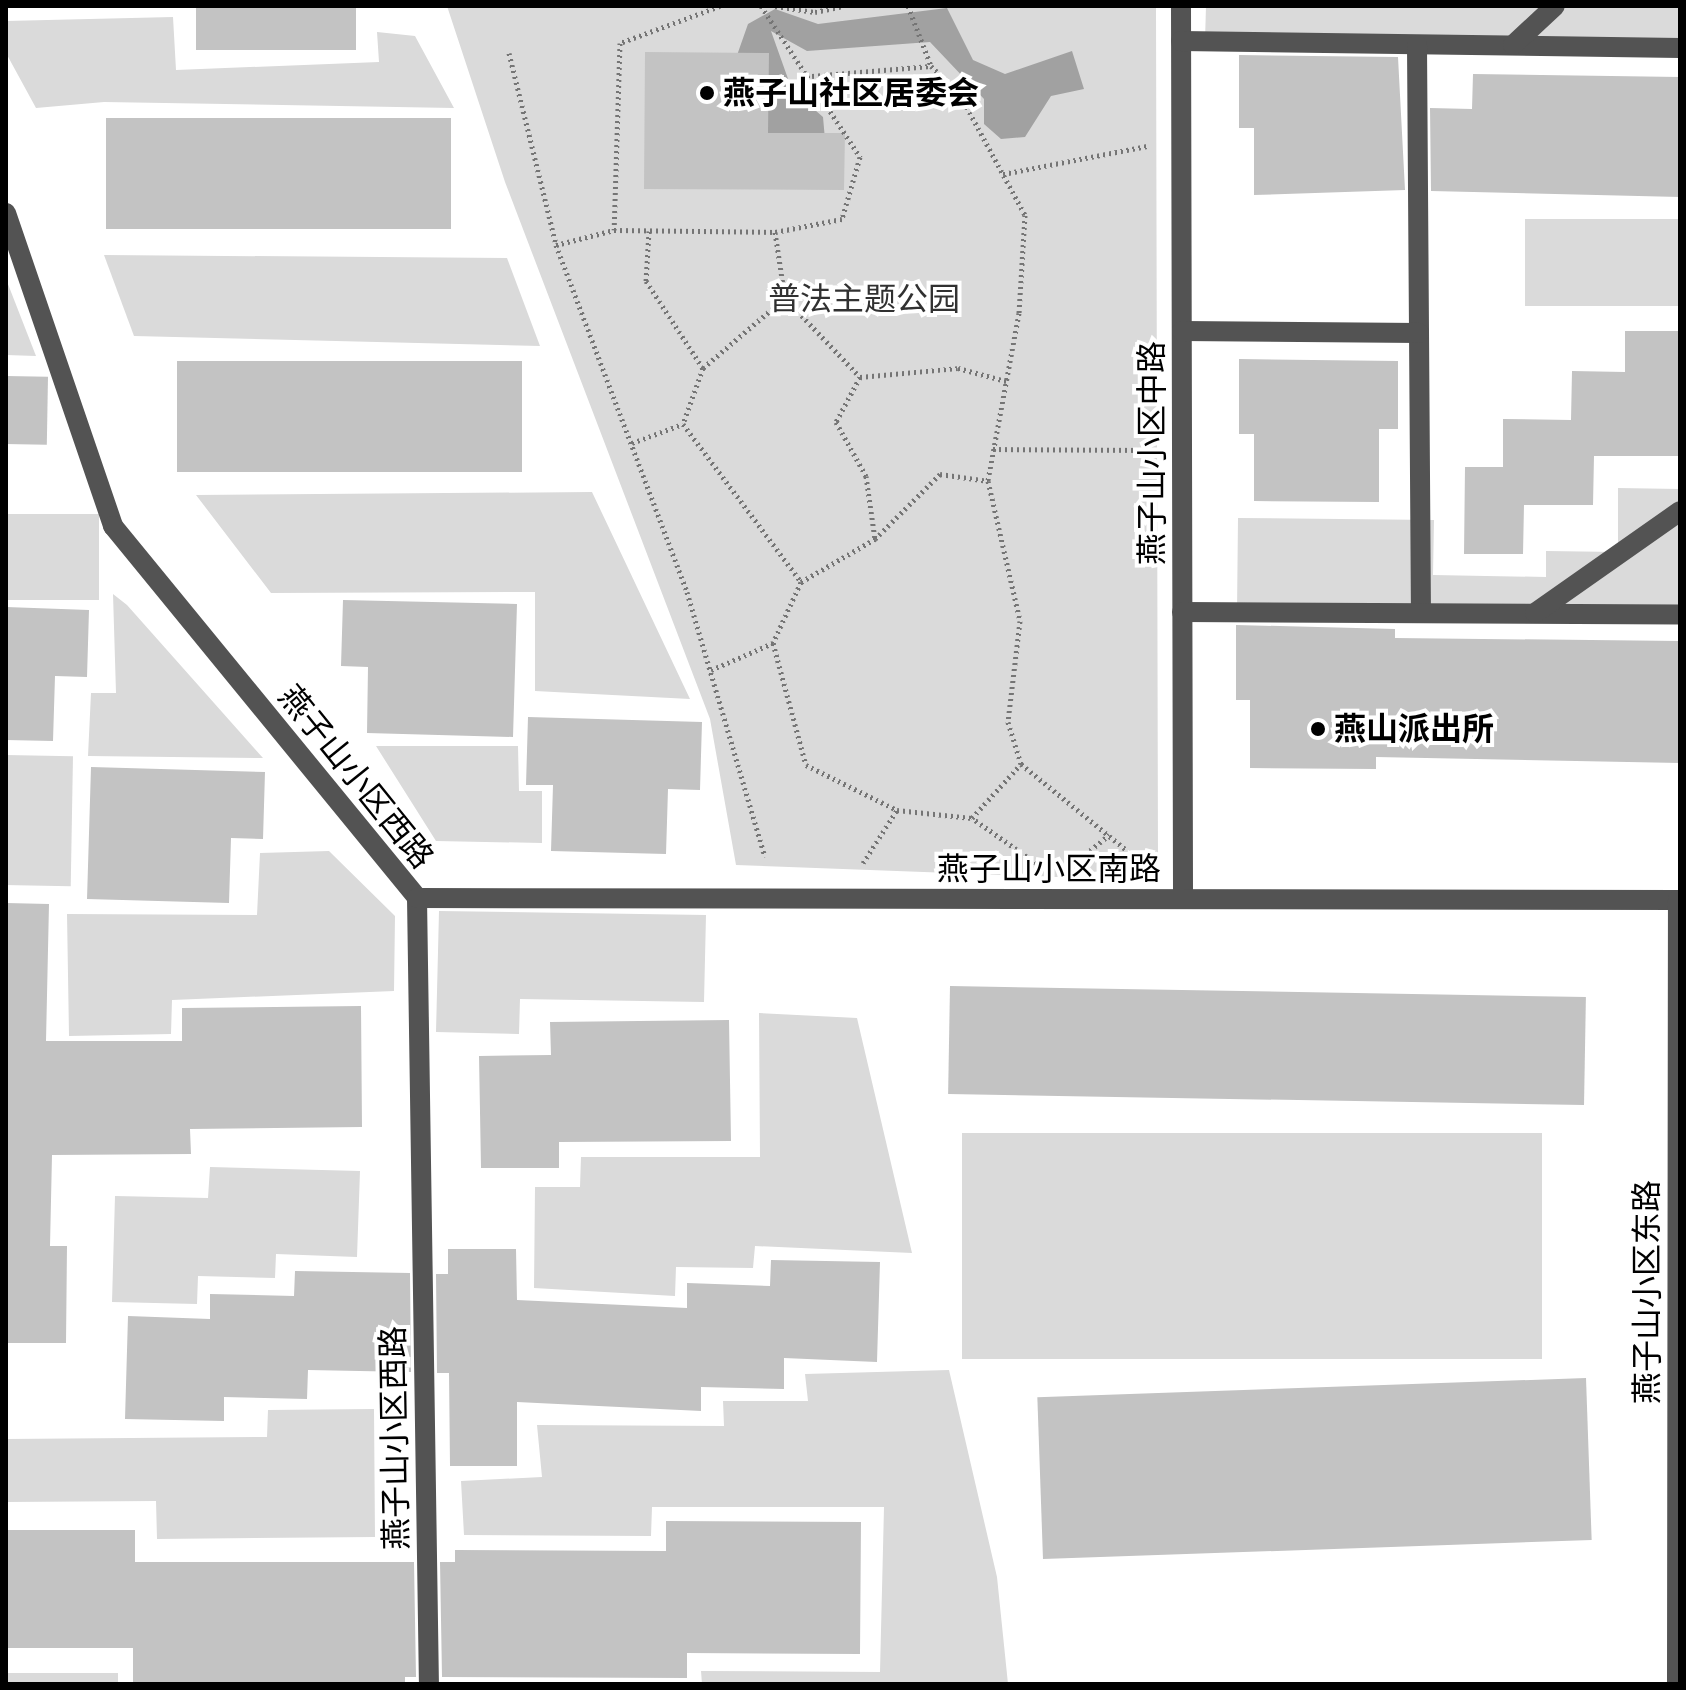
<!DOCTYPE html>
<html>
<head>
<meta charset="utf-8">
<style>
  body { margin:0 }
  #map { position:relative; width:1686px; height:1690px; overflow:hidden; background:#fff; font-family:Jost,"Noto Sans SC",sans-serif }
  div>[style] { position:absolute }
  [style*='--x'] { left:calc(var(--x)*1px); top:calc(var(--y)*1px); width:calc(var(--w)*1px); rotate:calc(var(--a)*1deg) }
  .green>* { inset:0; background:#dadada; transform-origin:0 0 }
  .water>* { inset:0; background:#a1a1a1 }
  .building>* { inset:0; background:#c3c3c3; transform-origin:0 0 }
  .path>* { height:5px; margin-top:-2.5px; transform-origin:0; background:repeating-linear-gradient(90deg,#757575 0 2px,transparent 0 6px) }
  .minor>* { height:20px; margin:-10px; padding:0 10px; transform-origin:10px; border-radius:10px; background:#535353 }
  .dots>* { width:22px; height:22px; translate:-50% -50%; box-sizing:border-box; border:4px solid #fff; border-radius:50% }
  span { translate:-50% -50%; white-space:nowrap; text-align:center; line-height:1.15; -webkit-text-stroke:8px #fff; paint-order:stroke }
  .poi-label { font-size:32px; color:#000; font-weight:700 }
  .left { translate:0 -50%; text-align:left }
  .park-label { font-size:32px; color:#313131 }
  .street-label { font-size:32px; color:#000 }
  .frame { position:absolute; inset:0; border:8px solid #000; pointer-events:none }
</style>
</head>
<body>
<div id="map">
  <div class="green">
    <i style="clip-path:polygon(447px 6px,1156px 6px,1158px 863px,1057px 877px,736px 865px,710px 719px,505px 182px)"></i>
    <i style="clip-path:polygon(1206px 6px,1680px 6px,1680px 48px,1205px 41px)"></i>
    <i style="clip-path:polygon(173px 17px,176px 70px,379px 62px,377px 32px,415px 36px,454px 108px,104px 102px,36px 108px,6px 53px,6px 21px)"></i>
    <i style="left:1525px;top:219px;width:155px;height:87px"></i>
    <i style="clip-path:polygon(104px 255px,507px 258px,540px 346px,134px 336px)"></i>
    <i style="clip-path:polygon(6px 279px,36px 356px,6px 355px)"></i>
    <i style="clip-path:polygon(1618px 488px,1680px 489px,1680px 615px,1237px 611px,1238px 518px,1434px 520px,1433px 575px,1546px 577px,1546px 551px,1618px 552px)"></i>
    <i style="clip-path:polygon(592px 492px,690px 699px,535px 691px,535px 592px,271px 593px,196px 495px)"></i>
    <i style="left:99px;top:514px;width:86px;height:93px;rotate:90deg"></i>
    <i style="clip-path:polygon(113px 594px,127px 605px,263px 758px,88px 756px,91px 693px,116px 693px)"></i>
    <i style="clip-path:polygon(376px 746px,518px 746px,519px 791px,542px 791px,542px 843px,436px 841px)"></i>
    <i style="left:6px;top:755px;width:67px;height:130px;rotate:1deg"></i>
    <i style="clip-path:polygon(329px 851px,395px 916px,394px 991px,172px 1000px,171px 1034px,69px 1036px,67px 914px,257px 915px,260px 853px)"></i>
    <i style="clip-path:polygon(439px 911px,706px 915px,704px 1002px,520px 999px,519px 1034px,436px 1032px)"></i>
    <i style="clip-path:polygon(759px 1013px,857px 1018px,912px 1253px,755px 1246px,753px 1268px,676px 1267px,675px 1296px,534px 1288px,535px 1187px,580px 1187px,581px 1157px,760px 1157px)"></i>
    <i style="left:962px;top:1133px;width:580px;height:226px"></i>
    <i style="clip-path:polygon(210px 1167px,360px 1171px,357px 1257px,276px 1254px,275px 1278px,198px 1276px,197px 1304px,112px 1302px,115px 1196px,208px 1198px)"></i>
    <i style="clip-path:polygon(949px 1370px,997px 1577px,1008px 1684px,702px 1684px,701px 1671px,880px 1672px,884px 1507px,652px 1507px,651px 1536px,464px 1535px,461px 1481px,542px 1477px,537px 1425px,724px 1426px,723px 1401px,808px 1401px,805px 1374px)"></i>
    <i style="clip-path:polygon(374px 1409px,375px 1537px,157px 1539px,156px 1501px,6px 1502px,6px 1439px,267px 1437px,268px 1410px)"></i>
    <i style="left:118px;top:1673px;width:11px;height:112px;rotate:90deg"></i>
  </div>
  <div class="water">
    <i style="clip-path:polygon(947px 8px,973px 60px,1005px 74px,1072px 51px,1084px 89px,1051px 96px,1025px 137px,1001px 139px,984px 124px,984px 99px,930px 42px,807px 51px,771px 31px,792px 90px,823px 117px,827px 162px,786px 179px,735px 61px,748px 24px,775px 9px,818px 24px)"></i>
  </div>
  <div class="building">
    <i style="left:196px;top:6px;width:160px;height:44px"></i>
    <i style="clip-path:polygon(645px 52px,769px 53px,768px 133px,845px 133px,844px 190px,644px 189px)"></i>
    <i style="clip-path:polygon(1239px 55px,1398px 57px,1405px 190px,1254px 195px,1254px 128px,1239px 128px)"></i>
    <i style="clip-path:polygon(1473px 74px,1680px 77px,1680px 197px,1431px 191px,1430px 108px,1472px 109px)"></i>
    <i style="left:106px;top:118px;width:345px;height:111px"></i>
    <i style="clip-path:polygon(1625px 331px,1680px 331px,1680px 456px,1594px 456px,1593px 505px,1524px 505px,1523px 554px,1464px 554px,1465px 467px,1503px 467px,1503px 419px,1571px 420px,1572px 371px,1625px 372px)"></i>
    <i style="clip-path:polygon(1239px 359px,1398px 361px,1398px 429px,1379px 429px,1379px 502px,1254px 501px,1254px 434px,1239px 434px)"></i>
    <i style="left:177px;top:361px;width:345px;height:111px"></i>
    <i style="left:6px;top:376px;width:42px;height:68px;rotate:1deg"></i>
    <i style="clip-path:polygon(343px 600px,517px 604px,513px 737px,367px 733px,368px 667px,341px 666px)"></i>
    <i style="clip-path:polygon(6px 607px,89px 610px,87px 677px,55px 676px,53px 741px,6px 740px)"></i>
    <i style="clip-path:polygon(1236px 625px,1395px 629px,1395px 638px,1680px 641px,1680px 763px,1376px 757px,1376px 769px,1250px 768px,1250px 700px,1236px 700px)"></i>
    <i style="clip-path:polygon(528px 717px,702px 722px,700px 790px,668px 789px,666px 854px,551px 851px,553px 785px,526px 785px)"></i>
    <i style="clip-path:polygon(91px 767px,265px 772px,263px 839px,231px 838px,229px 903px,87px 899px)"></i>
    <i style="clip-path:polygon(6px 903px,49px 904px,46px 1041px,182px 1041px,182px 1008px,361px 1006px,362px 1127px,190px 1129px,191px 1154px,52px 1155px,50px 1246px,67px 1246px,66px 1343px,6px 1343px)"></i>
    <i style="left:950px;top:986px;width:636px;height:108px;rotate:1deg"></i>
    <i style="clip-path:polygon(729px 1020px,731px 1141px,559px 1142px,559px 1168px,481px 1168px,479px 1056px,551px 1055px,550px 1022px)"></i>
    <i style="clip-path:polygon(448px 1249px,516px 1249px,517px 1300px,687px 1308px,687px 1283px,770px 1286px,771px 1260px,880px 1262px,877px 1362px,784px 1358px,784px 1389px,701px 1387px,701px 1411px,517px 1402px,517px 1466px,450px 1466px,449px 1373px,437px 1373px,436px 1274px,448px 1274px)"></i>
    <i style="clip-path:polygon(295px 1271px,410px 1273px,411px 1372px,308px 1370px,307px 1399px,224px 1397px,224px 1421px,125px 1419px,128px 1316px,210px 1319px,210px 1294px,294px 1296px)"></i>
    <i style="left:1586px;top:1378px;width:162px;height:549px;rotate:88deg"></i>
    <i style="clip-path:polygon(666px 1521px,861px 1522px,860px 1654px,687px 1653px,687px 1678px,442px 1677px,440px 1562px,455px 1562px,455px 1550px,666px 1551px)"></i>
    <i style="clip-path:polygon(6px 1530px,135px 1530px,135px 1562px,414px 1562px,416px 1677px,405px 1677px,405px 1684px,133px 1684px,133px 1648px,6px 1648px)"></i>
  </div>
  <div class="path">
    <i style="--x:720;--y:6;--w:107;--a:159.7"></i>
    <i style="--x:620;--y:43;--w:187;--a:91.8"></i>
    <i style="--x:614;--y:230;--w:161;--a:0.7"></i>
    <i style="--x:775;--y:232;--w:67;--a:81.4"></i>
    <i style="--x:785;--y:298;--w:109;--a:46.5"></i>
    <i style="--x:860;--y:377;--w:98;--a:-5.2"></i>
    <i style="--x:958;--y:368;--w:50;--a:15.2"></i>
    <i style="--x:761;--y:6;--w:181;--a:56.7"></i>
    <i style="--x:860;--y:157;--w:65;--a:106.2"></i>
    <i style="--x:842;--y:219;--w:68;--a:169"></i>
    <i style="--x:775;--y:6;--w:40;--a:8.5"></i>
    <i style="--x:815;--y:12;--w:30;--a:-12"></i>
    <i style="--x:908;--y:6;--w:64;--a:69"></i>
    <i style="--x:931;--y:66;--w:37;--a:43"></i>
    <i style="--x:958;--y:91;--w:141;--a:61.6"></i>
    <i style="--x:1025;--y:215;--w:98;--a:93.5"></i>
    <i style="--x:1019;--y:313;--w:171;--a:100.5"></i>
    <i style="--x:988;--y:481;--w:144;--a:77.1"></i>
    <i style="--x:1020;--y:621;--w:102;--a:96.8"></i>
    <i style="--x:1008;--y:722;--w:44;--a:72.8"></i>
    <i style="--x:509;--y:53;--w:198;--a:76.2"></i>
    <i style="--x:556;--y:245;--w:371;--a:69.3"></i>
    <i style="--x:687;--y:592;--w:276;--a:73.6"></i>
    <i style="--x:812;--y:76;--w:119;--a:-4.8"></i>
    <i style="--x:1003;--y:174;--w:147;--a:-11"></i>
    <i style="--x:649;--y:231;--w:50;--a:93.4"></i>
    <i style="--x:646;--y:281;--w:104;--a:56.8"></i>
    <i style="--x:703;--y:368;--w:108;--a:-40.5"></i>
    <i style="--x:556;--y:245;--w:60;--a:-14.5"></i>
    <i style="--x:703;--y:368;--w:59;--a:109.7"></i>
    <i style="--x:683;--y:424;--w:197;--a:53.2"></i>
    <i style="--x:801;--y:582;--w:67;--a:114.7"></i>
    <i style="--x:773;--y:643;--w:126;--a:74.9"></i>
    <i style="--x:806;--y:765;--w:102;--a:26.3"></i>
    <i style="--x:897;--y:810;--w:75;--a:6.1"></i>
    <i style="--x:860;--y:377;--w:51;--a:118.1"></i>
    <i style="--x:836;--y:422;--w:62;--a:60.9"></i>
    <i style="--x:866;--y:476;--w:64;--a:81.9"></i>
    <i style="--x:632;--y:443;--w:54;--a:-20.4"></i>
    <i style="--x:993;--y:449;--w:155;--a:0.4"></i>
    <i style="--x:801;--y:582;--w:86;--a:-30.2"></i>
    <i style="--x:875;--y:539;--w:92;--a:-45"></i>
    <i style="--x:940;--y:474;--w:49;--a:8.3"></i>
    <i style="--x:711;--y:670;--w:68;--a:-23.5"></i>
    <i style="--x:1076;--y:862;--w:43;--a:-39.3"></i>
    <i style="--x:863;--y:863;--w:63;--a:-57.3"></i>
    <i style="--x:1036;--y:863;--w:78;--a:-144.9"></i>
    <i style="--x:972;--y:818;--w:73;--a:-47.8"></i>
    <i style="--x:1021;--y:764;--w:155;--a:39.2"></i>
  </div>
  <div class="minor">
    <i style="--x:1181;--y:6;--w:893;--a:89.87"></i>
    <i style="--x:1181;--y:41;--w:499;--a:0.8"></i>
    <i style="--x:1417;--y:45;--w:567;--a:89.6"></i>
    <i style="--x:1513;--y:45;--w:57;--a:-42.9"></i>
    <i style="--x:6;--y:213;--w:331;--a:71.1"></i>
    <i style="--x:113;--y:526;--w:480;--a:50.7"></i>
    <i style="--x:417;--y:898;--w:786;--a:89.13"></i>
    <i style="--x:1182;--y:331;--w:237;--a:0.5"></i>
    <i style="--x:1182;--y:612;--w:498;--a:0.3"></i>
    <i style="--x:1535;--y:613;--w:177;--a:-35.1"></i>
    <i style="--x:417;--y:898;--w:1263;--a:0.09"></i>
    <i style="--x:1677;--y:1684;--w:784;--a:-89.93"></i>
  </div>
  <div class="dots">
    <i style="left:707px;top:93px;background:#000"></i>
    <i style="left:1318px;top:729px;background:#000"></i>
  </div>
  <div class="poi-label">
    <span class="left" style="left:723px;top:93px">燕子山社区居委会</span>
    <span class="left" style="left:1334px;top:729px">燕山派出所</span>
  </div>
  <div class="park-label">
    <span style="left:864px;top:299px">普法主题公园</span>
  </div>
  <div class="street-label">
    <span style="left:1152px;top:453px;rotate:-90deg">燕子山小区中路</span>
    <span style="left:356px;top:777px;rotate:51deg">燕子山小区西路</span>
    <span style="left:1049px;top:869px">燕子山小区南路</span>
    <span style="left:1647px;top:1292px;rotate:-90deg">燕子山小区东路</span>
    <span style="left:395px;top:1438px;rotate:-91deg">燕子山小区西路</span>
  </div>
  <div class="frame"></div>
</div>
</body>
</html>
